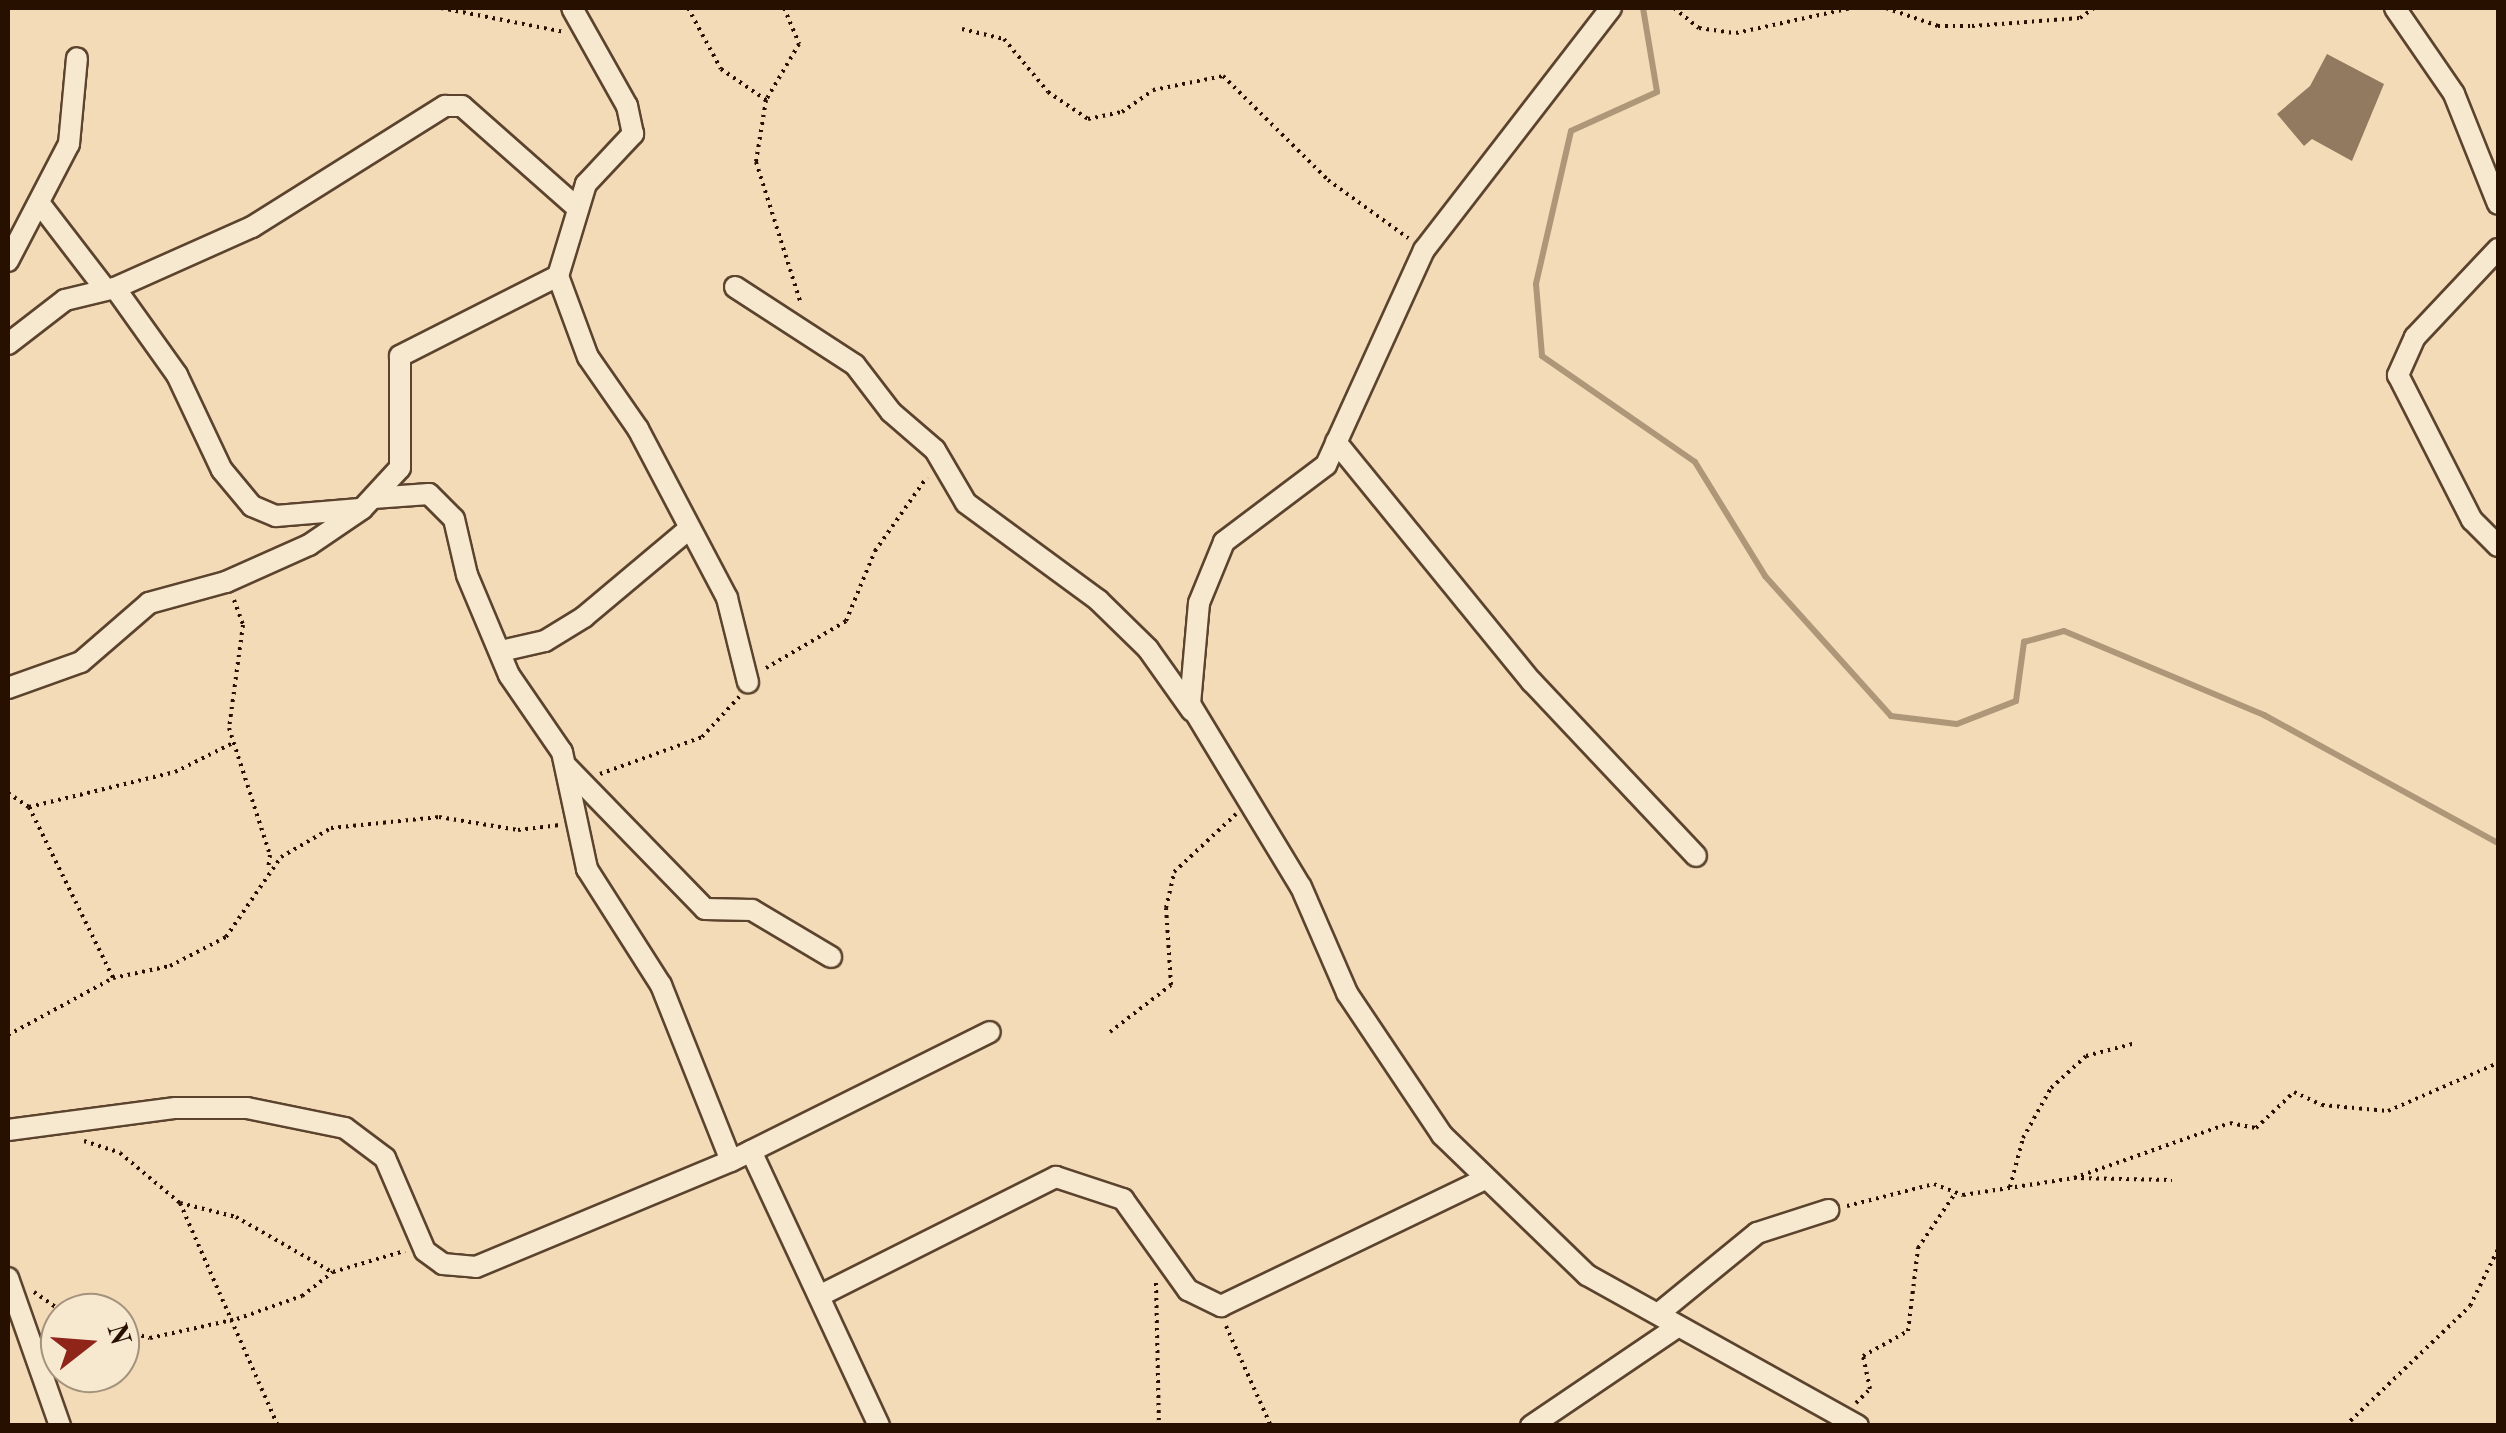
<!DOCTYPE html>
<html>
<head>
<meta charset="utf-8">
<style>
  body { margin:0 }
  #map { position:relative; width:2506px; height:1433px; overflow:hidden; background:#f3dbb7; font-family:"Old Standard TT",serif }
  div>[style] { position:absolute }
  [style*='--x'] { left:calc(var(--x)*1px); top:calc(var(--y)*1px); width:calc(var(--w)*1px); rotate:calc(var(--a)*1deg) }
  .stream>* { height:6px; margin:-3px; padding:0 3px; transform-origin:3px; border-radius:3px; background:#ae9679 }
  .building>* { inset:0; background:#927a60 }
  .path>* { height:4px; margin-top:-2px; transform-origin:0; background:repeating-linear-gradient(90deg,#281001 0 2.5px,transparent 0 7.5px) }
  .roads { filter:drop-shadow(2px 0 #5b432e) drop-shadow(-2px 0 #5b432e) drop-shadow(0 2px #5b432e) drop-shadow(0 -2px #5b432e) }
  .minor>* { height:20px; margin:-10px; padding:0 10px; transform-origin:10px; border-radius:10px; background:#f7e8d0 }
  span { translate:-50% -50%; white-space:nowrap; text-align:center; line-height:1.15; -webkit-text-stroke:10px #f7e8d0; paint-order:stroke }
  .frame { position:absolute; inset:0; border:10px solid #281001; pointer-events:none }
  .north { position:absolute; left:40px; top:1293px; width:100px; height:100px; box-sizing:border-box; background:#f7e8d0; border:2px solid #a4927d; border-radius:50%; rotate:73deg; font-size:28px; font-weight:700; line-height:40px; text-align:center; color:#281001 }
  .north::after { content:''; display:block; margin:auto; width:35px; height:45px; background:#8f2418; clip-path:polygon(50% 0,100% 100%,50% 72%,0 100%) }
</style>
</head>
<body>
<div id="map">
  <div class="stream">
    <i style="--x:1643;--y:8;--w:85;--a:80.5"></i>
    <i style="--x:1657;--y:92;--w:94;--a:155.6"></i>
    <i style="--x:1571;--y:131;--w:157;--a:102.9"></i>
    <i style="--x:1536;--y:284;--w:72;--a:85.2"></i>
    <i style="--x:1542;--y:356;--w:186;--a:34.7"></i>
    <i style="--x:1695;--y:462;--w:134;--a:58.4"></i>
    <i style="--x:1765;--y:576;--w:188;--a:48"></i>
    <i style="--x:1891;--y:716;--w:66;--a:6.9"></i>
    <i style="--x:1957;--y:724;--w:63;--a:-21.3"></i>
    <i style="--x:2016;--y:701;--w:60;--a:-82.3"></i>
    <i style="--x:2024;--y:642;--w:41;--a:-15.4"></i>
    <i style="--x:2064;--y:631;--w:217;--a:22.8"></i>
    <i style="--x:2264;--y:715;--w:267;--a:28.7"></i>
  </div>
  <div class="building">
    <i style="clip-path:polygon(2327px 54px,2384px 84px,2352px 161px,2312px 139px,2304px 146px,2277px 114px,2310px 86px)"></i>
  </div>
  <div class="path">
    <i style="--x:441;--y:8;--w:125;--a:11"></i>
    <i style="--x:688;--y:8;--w:69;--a:61.6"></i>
    <i style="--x:721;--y:69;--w:55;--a:34.6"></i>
    <i style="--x:784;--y:8;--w:39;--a:67"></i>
    <i style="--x:799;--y:44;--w:65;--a:120.5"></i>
    <i style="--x:766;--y:100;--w:63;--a:99.2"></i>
    <i style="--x:756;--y:162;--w:149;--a:72.4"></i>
    <i style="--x:1674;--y:8;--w:32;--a:39"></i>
    <i style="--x:1699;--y:28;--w:37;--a:8"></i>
    <i style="--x:1736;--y:33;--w:119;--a:-12.2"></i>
    <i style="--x:1886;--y:8;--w:55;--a:19.1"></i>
    <i style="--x:1938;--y:26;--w:34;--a:0"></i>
    <i style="--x:1972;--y:26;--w:108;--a:-4.2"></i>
    <i style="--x:2080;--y:18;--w:17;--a:-36"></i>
    <i style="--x:962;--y:29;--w:43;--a:13.4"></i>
    <i style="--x:1004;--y:39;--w:69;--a:50.3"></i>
    <i style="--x:1048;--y:92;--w:48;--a:34"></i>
    <i style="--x:1088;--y:119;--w:35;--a:-12"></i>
    <i style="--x:1122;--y:112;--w:38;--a:-35"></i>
    <i style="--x:1153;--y:90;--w:71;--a:-11.3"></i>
    <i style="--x:1223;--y:76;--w:148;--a:44.7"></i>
    <i style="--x:1328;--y:180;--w:99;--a:35.9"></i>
    <i style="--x:234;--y:600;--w:27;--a:70"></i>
    <i style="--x:243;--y:625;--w:104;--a:97.7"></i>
    <i style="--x:229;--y:728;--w:133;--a:72.1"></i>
    <i style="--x:270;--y:855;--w:15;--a:98"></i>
    <i style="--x:766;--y:668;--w:93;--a:-30.4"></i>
    <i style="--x:846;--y:621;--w:76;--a:-67.5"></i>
    <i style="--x:875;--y:551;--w:90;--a:-54.9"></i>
    <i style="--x:600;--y:774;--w:109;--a:-19.9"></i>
    <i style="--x:702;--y:737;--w:56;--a:-47.2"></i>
    <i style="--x:8;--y:793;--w:25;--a:34"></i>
    <i style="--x:29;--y:807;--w:191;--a:63.8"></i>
    <i style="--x:29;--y:807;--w:150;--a:-13.5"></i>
    <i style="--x:175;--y:772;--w:63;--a:-26.6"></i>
    <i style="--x:1110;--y:1032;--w:77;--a:-37.6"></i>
    <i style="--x:1171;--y:985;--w:77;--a:-93.7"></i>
    <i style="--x:1166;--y:908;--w:37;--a:-77"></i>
    <i style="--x:1174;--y:872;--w:85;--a:-43.1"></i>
    <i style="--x:8;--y:1035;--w:119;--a:-28.5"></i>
    <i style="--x:113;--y:978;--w:58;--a:-11.9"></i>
    <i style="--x:170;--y:966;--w:63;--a:-27.4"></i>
    <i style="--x:226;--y:937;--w:97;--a:-55.5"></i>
    <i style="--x:281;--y:857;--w:58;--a:-30.1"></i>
    <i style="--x:331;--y:828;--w:109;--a:-5.8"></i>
    <i style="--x:439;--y:817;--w:80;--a:9.3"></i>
    <i style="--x:518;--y:830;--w:42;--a:-6.8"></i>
    <i style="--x:84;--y:1141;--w:38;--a:18"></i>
    <i style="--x:120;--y:1153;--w:78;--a:39.8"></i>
    <i style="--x:180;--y:1203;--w:58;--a:14"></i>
    <i style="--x:236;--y:1217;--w:111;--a:29.8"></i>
    <i style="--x:2074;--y:1178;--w:165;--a:-19.4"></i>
    <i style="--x:2230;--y:1123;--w:26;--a:11"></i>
    <i style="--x:2256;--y:1128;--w:52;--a:-43.5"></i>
    <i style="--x:2294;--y:1092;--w:31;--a:25"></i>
    <i style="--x:2322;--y:1105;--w:66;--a:5.2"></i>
    <i style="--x:2388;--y:1111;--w:120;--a:-23.6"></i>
    <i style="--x:2010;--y:1187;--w:51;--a:-75.1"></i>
    <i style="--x:2023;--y:1138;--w:57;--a:-60.8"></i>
    <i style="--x:2051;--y:1088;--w:47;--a:-42.4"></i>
    <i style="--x:2086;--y:1056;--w:52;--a:-14.6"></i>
    <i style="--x:180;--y:1203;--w:244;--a:66.3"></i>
    <i style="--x:1847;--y:1206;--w:90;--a:-14.2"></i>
    <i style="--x:1934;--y:1184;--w:31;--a:21"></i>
    <i style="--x:1963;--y:1195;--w:112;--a:-8.7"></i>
    <i style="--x:2074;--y:1178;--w:98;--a:1.2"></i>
    <i style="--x:1156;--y:1283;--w:143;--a:88.8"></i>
    <i style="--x:34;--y:1292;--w:37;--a:35"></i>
    <i style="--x:1226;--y:1326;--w:110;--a:65.8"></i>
    <i style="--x:120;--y:1329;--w:31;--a:17"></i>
    <i style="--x:150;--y:1338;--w:89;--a:-12.3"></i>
    <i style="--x:237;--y:1319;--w:69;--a:-19.5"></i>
    <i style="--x:302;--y:1296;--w:39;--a:-38"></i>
    <i style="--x:333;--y:1272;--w:75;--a:-16.3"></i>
    <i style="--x:1856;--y:1403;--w:20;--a:-45"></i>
    <i style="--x:1870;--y:1389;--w:34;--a:-102"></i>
    <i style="--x:1863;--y:1356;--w:51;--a:-29.1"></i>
    <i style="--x:1908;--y:1331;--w:84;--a:-83.1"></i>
    <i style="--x:1918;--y:1248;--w:64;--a:-55.8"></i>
    <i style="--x:2345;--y:1426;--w:173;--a:-43.8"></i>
    <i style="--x:2470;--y:1306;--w:64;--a:-63.8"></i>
  </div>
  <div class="roads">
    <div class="minor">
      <i style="--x:1611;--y:8;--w:306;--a:127.7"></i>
      <i style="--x:1424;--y:250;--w:236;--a:114.5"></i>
      <i style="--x:1326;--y:465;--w:128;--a:143"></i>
      <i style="--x:1224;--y:542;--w:66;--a:112.3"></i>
      <i style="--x:1199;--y:603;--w:101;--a:95.1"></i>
      <i style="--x:1190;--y:704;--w:214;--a:58.8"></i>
      <i style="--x:1301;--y:887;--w:116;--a:66.5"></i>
      <i style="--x:1347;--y:993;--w:171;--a:56.2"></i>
      <i style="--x:1442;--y:1135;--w:202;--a:44"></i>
      <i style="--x:1587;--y:1275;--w:310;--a:29.1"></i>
      <i style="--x:2395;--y:8;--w:104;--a:55.5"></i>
      <i style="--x:2454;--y:94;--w:118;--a:68.2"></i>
      <i style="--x:40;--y:204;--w:108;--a:52.5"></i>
      <i style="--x:2498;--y:249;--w:121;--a:133.3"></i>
      <i style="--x:2415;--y:337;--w:42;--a:114.1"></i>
      <i style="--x:2398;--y:375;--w:163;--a:63"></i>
      <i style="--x:2472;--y:520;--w:37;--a:45"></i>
      <i style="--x:8;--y:261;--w:132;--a:-62.5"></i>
      <i style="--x:69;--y:144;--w:86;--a:-84.7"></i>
      <i style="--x:558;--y:276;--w:86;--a:69.7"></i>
      <i style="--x:588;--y:357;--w:88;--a:55.2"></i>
      <i style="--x:638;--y:429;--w:191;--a:62.2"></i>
      <i style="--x:727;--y:598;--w:87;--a:76"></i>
      <i style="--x:735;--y:287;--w:143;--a:33"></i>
      <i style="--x:855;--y:365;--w:59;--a:52.5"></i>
      <i style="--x:891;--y:412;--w:58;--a:40.8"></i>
      <i style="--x:935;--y:450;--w:61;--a:59.7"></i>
      <i style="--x:966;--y:503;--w:164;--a:36.3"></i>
      <i style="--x:1098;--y:600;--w:70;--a:44.4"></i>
      <i style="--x:1148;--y:649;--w:76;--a:54.6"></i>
      <i style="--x:115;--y:288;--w:107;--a:54.5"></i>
      <i style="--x:177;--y:375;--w:105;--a:64.7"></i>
      <i style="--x:222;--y:470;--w:47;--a:50.2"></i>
      <i style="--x:252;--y:506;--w:26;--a:23"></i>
      <i style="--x:276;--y:516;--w:84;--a:-4.8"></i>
      <i style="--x:8;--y:344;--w:72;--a:-37.7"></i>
      <i style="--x:65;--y:300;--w:51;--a:-13.5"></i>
      <i style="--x:115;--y:288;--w:150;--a:-24"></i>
      <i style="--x:252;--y:227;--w:228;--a:-32.1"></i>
      <i style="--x:445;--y:106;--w:17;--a:0"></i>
      <i style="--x:462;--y:106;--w:151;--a:41.5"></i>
      <i style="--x:1336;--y:442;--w:310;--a:50.8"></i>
      <i style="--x:1532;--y:682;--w:239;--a:46.7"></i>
      <i style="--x:373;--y:498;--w:56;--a:-4.1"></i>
      <i style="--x:429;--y:494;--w:35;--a:45"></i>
      <i style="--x:454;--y:519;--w:57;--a:76.9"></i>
      <i style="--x:467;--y:575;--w:108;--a:67.2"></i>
      <i style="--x:509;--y:675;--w:93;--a:55.5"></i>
      <i style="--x:562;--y:752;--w:120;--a:77.9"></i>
      <i style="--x:587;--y:869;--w:138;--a:57.5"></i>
      <i style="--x:661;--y:985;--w:189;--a:68.3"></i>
      <i style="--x:501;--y:651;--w:45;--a:-12.8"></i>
      <i style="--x:545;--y:641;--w:46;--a:-31.6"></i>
      <i style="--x:584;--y:617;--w:137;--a:-40"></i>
      <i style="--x:8;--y:688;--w:77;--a:-19.6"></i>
      <i style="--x:81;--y:662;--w:90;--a:-40.9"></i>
      <i style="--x:149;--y:603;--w:80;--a:-15.3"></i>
      <i style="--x:226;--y:582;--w:91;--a:-24"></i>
      <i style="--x:309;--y:545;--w:64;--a:-34.2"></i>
      <i style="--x:362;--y:509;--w:56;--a:-47.2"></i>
      <i style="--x:400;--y:468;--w:112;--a:-90"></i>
      <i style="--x:400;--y:356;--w:177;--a:-26.9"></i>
      <i style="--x:558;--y:276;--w:96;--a:-73.1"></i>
      <i style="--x:586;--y:184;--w:69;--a:-46.8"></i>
      <i style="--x:633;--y:134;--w:29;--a:-102"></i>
      <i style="--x:627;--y:106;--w:112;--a:-119.3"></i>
      <i style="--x:567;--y:767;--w:198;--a:45.8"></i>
      <i style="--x:705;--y:909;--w:47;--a:1.2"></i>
      <i style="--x:752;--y:910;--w:92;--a:30.7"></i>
      <i style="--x:8;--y:1130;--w:169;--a:-7.5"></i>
      <i style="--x:176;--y:1108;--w:71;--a:0"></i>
      <i style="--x:247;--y:1108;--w:100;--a:11.5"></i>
      <i style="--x:345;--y:1128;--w:50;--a:36.9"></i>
      <i style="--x:385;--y:1158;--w:101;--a:66.7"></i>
      <i style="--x:425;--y:1251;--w:22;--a:36"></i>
      <i style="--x:443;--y:1264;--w:33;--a:5"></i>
      <i style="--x:476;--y:1267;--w:276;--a:-22.6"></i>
      <i style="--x:731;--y:1161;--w:289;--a:-26.5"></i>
      <i style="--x:751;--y:1151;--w:303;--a:65"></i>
      <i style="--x:8;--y:1278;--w:157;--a:70.6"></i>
      <i style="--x:821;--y:1295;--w:263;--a:-26.7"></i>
      <i style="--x:1056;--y:1177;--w:71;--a:18.2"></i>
      <i style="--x:1123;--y:1199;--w:112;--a:54.5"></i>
      <i style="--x:1188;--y:1290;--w:37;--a:26"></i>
      <i style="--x:1221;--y:1306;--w:293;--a:-25.7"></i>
      <i style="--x:1658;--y:1314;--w:128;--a:-39.3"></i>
      <i style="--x:1757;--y:1233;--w:75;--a:-17.9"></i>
      <i style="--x:1531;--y:1426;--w:176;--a:-34.1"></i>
    </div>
  </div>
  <div class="frame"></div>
  <div class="north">N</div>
</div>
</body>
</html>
